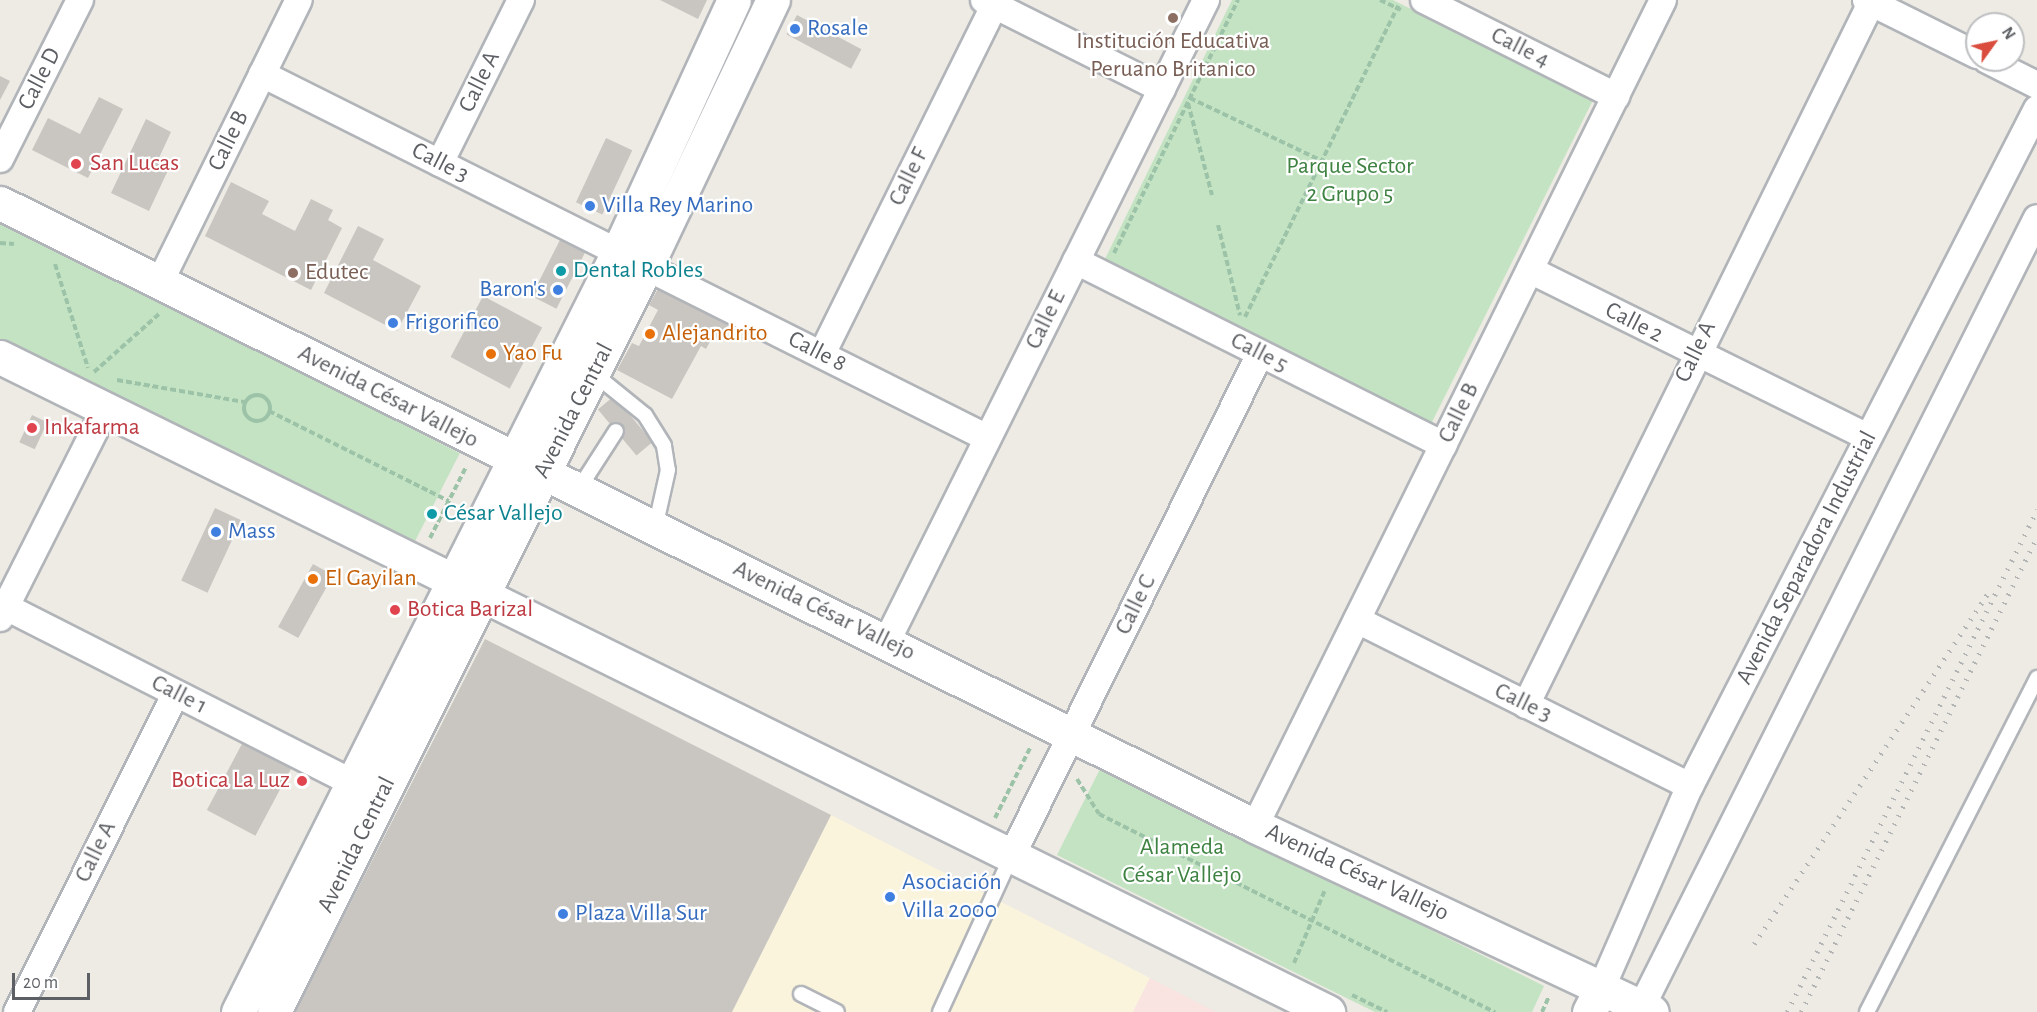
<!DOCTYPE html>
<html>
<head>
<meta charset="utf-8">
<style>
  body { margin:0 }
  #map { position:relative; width:2037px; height:1012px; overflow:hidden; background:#edebe4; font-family:"Alegreya Sans",sans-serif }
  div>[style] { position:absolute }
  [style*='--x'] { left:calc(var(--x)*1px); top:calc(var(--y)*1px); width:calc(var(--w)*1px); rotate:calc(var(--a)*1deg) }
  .commercial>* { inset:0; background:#fbf4dc }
  .medical>* { inset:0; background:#f9e4e2 }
  .green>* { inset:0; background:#c3e3c3; transform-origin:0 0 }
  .building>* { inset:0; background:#c9c6c1; transform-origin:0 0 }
  .path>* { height:4px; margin-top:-2px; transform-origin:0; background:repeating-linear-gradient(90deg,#9cc3a8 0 6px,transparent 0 9px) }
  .path>.ring { margin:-2px; padding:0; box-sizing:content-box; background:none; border:4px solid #9cc3a8; border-radius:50% }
  .roads { filter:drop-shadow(2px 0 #b1b4b8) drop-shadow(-2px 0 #b1b4b8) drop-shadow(0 2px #b1b4b8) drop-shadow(0 -2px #b1b4b8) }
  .lane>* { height:14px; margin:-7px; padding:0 7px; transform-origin:7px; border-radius:7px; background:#fff }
  .street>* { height:26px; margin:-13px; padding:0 13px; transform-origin:13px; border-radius:13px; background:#fff }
  .secondary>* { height:33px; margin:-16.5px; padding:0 16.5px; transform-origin:16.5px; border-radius:16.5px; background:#fff }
  .rail>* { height:4.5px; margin-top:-2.25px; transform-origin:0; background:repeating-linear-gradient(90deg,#b2b3b3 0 1.5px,transparent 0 9.5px) }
  .dots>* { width:16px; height:16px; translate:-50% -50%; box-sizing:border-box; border:3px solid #fff; border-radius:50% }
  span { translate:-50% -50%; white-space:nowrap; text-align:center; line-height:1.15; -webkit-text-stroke:4.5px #fff; paint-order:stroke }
  .shop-label { font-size:24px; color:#366cbe }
  .left { translate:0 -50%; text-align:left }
  .right { translate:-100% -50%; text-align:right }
  .education-label { font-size:24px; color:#785e54 }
  .street-label { font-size:24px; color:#5c5f63 }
  .health-label { font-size:24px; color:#be3a42 }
  .park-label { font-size:24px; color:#3d8241 }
  .culture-label { font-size:24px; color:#0d838f }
  .food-label { font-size:24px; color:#c56008 }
  .north { position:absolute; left:1965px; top:12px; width:60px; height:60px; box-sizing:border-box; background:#fff; border:2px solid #bebfc1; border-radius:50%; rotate:57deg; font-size:16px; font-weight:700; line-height:24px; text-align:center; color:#5c5f63 }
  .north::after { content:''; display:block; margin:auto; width:21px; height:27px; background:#da4d3e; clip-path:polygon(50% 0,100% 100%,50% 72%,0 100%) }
  .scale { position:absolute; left:12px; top:973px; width:78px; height:27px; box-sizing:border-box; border:3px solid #5c5f63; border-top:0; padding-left:8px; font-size:18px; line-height:21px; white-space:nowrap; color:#5c5f63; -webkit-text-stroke:4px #fff; paint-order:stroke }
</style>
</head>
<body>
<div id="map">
  <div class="commercial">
    <i style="clip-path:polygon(831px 815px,1150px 978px,1133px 1012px,732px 1012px)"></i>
  </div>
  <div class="medical">
    <i style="clip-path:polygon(1150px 978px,1216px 1012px,1133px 1012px)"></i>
  </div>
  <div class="green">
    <i style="clip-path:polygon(1232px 0,1393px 0,1593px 100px,1431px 424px,1105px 259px)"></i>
    <i style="left:0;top:219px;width:516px;height:111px;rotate:27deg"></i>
    <i style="clip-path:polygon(1101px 767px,1544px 986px,1532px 1012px,1375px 1012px,1057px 855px)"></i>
  </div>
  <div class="building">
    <i style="clip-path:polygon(660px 0,707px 0,698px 19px)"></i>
    <i style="left:797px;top:15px;width:73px;height:22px;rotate:28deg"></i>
    <i style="clip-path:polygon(0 76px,10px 81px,0 100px)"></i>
    <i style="clip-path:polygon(99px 97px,123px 109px,88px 178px,32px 150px,48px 118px,80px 134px)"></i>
    <i style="clip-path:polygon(146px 119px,171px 132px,158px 160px,170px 166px,149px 211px,111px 193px)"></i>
    <i style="left:606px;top:138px;width:29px;height:71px;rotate:25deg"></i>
    <i style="clip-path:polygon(231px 182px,269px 201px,262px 214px,295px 231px,311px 199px,333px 210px,328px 220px,342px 228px,311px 290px,205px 236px)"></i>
    <i style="clip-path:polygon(358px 226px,384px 239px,373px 260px,421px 286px,397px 331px,324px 293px)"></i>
    <i style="left:561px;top:238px;width:28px;height:65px;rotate:27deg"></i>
    <i style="clip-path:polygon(660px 285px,729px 323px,720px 340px,713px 336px,706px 349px,701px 346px,672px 399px,617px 370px,632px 343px,639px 346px,658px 310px,649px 305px)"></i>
    <i style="left:483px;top:296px;width:67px;height:69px;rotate:28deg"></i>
    <i style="left:614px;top:396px;width:60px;height:21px;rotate:50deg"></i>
    <i style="left:32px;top:415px;width:17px;height:30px;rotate:25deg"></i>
    <i style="left:215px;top:508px;width:29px;height:80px;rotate:25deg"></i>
    <i style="left:313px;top:564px;width:23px;height:72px;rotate:29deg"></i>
    <i style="clip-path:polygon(485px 639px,831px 815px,732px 1012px,295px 1012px)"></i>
    <i style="left:243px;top:742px;width:55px;height:77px;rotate:28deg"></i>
  </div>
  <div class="path">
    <i style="--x:1380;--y:0;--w:23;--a:25"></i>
    <i style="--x:1190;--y:98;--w:146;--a:25.5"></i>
    <i style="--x:1188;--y:103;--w:95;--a:75.4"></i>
    <i style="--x:1218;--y:225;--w:93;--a:76.3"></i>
    <i style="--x:0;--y:243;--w:14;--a:4"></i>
    <i style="--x:1114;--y:253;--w:282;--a:-63.9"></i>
    <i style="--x:55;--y:264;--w:109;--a:72.4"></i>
    <i style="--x:1245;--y:317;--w:347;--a:-63.8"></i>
    <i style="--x:94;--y:372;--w:89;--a:-41.8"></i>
    <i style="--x:117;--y:380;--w:130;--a:9.8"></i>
    <i class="ring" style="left:244px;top:395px;width:22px;height:22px"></i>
    <i style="--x:269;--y:411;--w:201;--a:26.6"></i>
    <i style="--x:430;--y:538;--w:80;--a:-63.1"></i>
    <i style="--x:1077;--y:779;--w:41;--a:57.8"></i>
    <i style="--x:1099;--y:814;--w:443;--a:26.6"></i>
    <i style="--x:995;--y:818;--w:80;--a:-63.4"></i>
    <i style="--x:1294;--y:963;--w:79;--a:-67"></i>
    <i style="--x:1352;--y:995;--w:39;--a:26"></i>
    <i style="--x:1542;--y:1012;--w:17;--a:-66"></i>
  </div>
  <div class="roads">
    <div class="lane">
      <i style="--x:593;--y:373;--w:67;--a:38.9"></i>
      <i style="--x:645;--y:415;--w:36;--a:58"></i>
      <i style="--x:664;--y:446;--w:24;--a:81"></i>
      <i style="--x:668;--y:470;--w:59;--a:102.6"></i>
      <i style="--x:578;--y:490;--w:70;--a:-57.2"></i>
      <i style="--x:801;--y:994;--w:40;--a:26.6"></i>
      <i style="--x:940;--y:1012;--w:170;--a:-65.4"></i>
      <i style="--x:1867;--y:1012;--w:375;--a:-63"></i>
    </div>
    <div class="street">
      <i style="--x:984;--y:0;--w:199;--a:26.6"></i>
      <i style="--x:1424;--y:0;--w:215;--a:26.6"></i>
      <i style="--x:1866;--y:0;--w:124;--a:26.4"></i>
      <i style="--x:1987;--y:60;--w:56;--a:26.6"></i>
      <i style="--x:262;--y:74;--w:398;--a:26.6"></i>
      <i style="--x:0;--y:159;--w:178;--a:-63.3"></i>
      <i style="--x:440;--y:163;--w:182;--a:-63.6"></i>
      <i style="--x:1076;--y:261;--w:411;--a:26.6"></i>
      <i style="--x:646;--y:267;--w:382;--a:26.6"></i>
      <i style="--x:1530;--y:270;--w:377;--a:26.3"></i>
      <i style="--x:160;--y:282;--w:314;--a:-63.8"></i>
      <i style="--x:822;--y:354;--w:395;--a:-63.7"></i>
      <i style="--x:6;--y:607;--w:389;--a:26.9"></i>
      <i style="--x:0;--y:618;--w:233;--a:-63.2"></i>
      <i style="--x:1357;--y:620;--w:372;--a:26.5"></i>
      <i style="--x:887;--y:641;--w:716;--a:-63.54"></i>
      <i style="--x:1526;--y:705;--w:782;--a:-63.83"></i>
      <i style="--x:1255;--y:826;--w:921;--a:-63.71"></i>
      <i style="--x:1011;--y:857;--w:561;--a:-63.66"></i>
      <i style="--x:1602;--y:987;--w:219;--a:-66.4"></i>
      <i style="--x:1690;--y:786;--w:761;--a:-62.86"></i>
      <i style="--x:1642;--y:1006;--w:881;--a:-63.38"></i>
      <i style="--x:17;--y:1012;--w:356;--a:-63.5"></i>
    </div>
    <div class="secondary">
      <i style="--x:0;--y:203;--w:1401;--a:26.4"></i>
      <i style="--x:1255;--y:826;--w:438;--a:25.1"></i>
      <i style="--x:0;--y:357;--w:1481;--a:26.25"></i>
      <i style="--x:238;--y:1012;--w:850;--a:-63.43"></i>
      <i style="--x:618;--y:252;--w:277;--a:-65.3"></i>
      <i style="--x:274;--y:1012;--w:833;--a:-63.47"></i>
      <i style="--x:646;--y:267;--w:296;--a:-64.6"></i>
      <i style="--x:1589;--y:1012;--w:28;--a:-63"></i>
    </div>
  </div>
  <div class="rail">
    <i style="--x:1754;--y:944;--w:420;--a:-56.3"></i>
    <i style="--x:1787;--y:1012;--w:561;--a:-63.53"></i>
    <i style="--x:1801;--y:1012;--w:530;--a:-63.58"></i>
  </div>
  <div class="dots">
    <i style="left:1173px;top:18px;background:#8d6e63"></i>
    <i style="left:795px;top:29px;background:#3f7fe0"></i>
    <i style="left:76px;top:164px;background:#e0444e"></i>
    <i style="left:590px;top:206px;background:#3f7fe0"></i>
    <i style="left:561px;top:271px;background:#0f9aa8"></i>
    <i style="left:293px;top:273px;background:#8d6e63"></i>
    <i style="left:558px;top:290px;background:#3f7fe0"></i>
    <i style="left:393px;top:323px;background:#3f7fe0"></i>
    <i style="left:650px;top:334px;background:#e8710a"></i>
    <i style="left:491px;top:354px;background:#e8710a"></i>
    <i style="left:32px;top:428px;background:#e0444e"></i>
    <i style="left:432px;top:514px;background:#0f9aa8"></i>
    <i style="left:216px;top:532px;background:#3f7fe0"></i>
    <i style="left:313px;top:579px;background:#e8710a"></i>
    <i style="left:395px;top:610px;background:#e0444e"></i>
    <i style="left:302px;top:781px;background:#e0444e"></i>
    <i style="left:890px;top:897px;background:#3f7fe0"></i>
    <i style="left:563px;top:914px;background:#3f7fe0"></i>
  </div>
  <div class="shop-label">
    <span class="left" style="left:807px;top:29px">Rosale</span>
    <span class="left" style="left:602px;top:206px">Villa Rey Marino</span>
    <span class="right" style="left:546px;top:290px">Baron's</span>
    <span class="left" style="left:405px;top:323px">Frigorifico</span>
    <span class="left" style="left:228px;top:532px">Mass</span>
    <span class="left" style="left:902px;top:897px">Asociación<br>Villa 2000</span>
    <span class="left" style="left:575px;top:914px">Plaza Villa Sur</span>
  </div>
  <div class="education-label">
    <span style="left:1173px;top:56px">Institución Educativa<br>Peruano Britanico</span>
    <span class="left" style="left:305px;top:273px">Edutec</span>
  </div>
  <div class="street-label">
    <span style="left:1520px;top:48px;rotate:27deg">Calle 4</span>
    <span style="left:40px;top:79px;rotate:-63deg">Calle D</span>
    <span style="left:480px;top:82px;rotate:-64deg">Calle A</span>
    <span style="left:229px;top:141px;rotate:-64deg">Calle B</span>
    <span style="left:440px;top:163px;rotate:27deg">Calle 3</span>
    <span style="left:909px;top:177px;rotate:-64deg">Calle F</span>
    <span style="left:1046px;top:320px;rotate:-64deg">Calle E</span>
    <span style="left:1634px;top:323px;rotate:27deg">Calle 2</span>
    <span style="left:817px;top:352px;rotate:27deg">Calle 8</span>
    <span style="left:1696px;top:352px;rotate:-64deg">Calle A</span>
    <span style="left:1259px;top:353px;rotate:27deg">Calle 5</span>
    <span style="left:388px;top:397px;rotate:27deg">Avenida César Vallejo</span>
    <span style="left:574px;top:411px;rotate:-63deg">Avenida Central</span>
    <span style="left:1459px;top:413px;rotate:-64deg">Calle B</span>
    <span style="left:1807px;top:558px;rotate:-63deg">Avenida Separadora Industrial</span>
    <span style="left:1136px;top:605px;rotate:-64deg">Calle C</span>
    <span style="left:824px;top:611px;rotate:26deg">Avenida César Vallejo</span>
    <span style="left:179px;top:695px;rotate:27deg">Calle 1</span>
    <span style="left:1523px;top:703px;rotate:26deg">Calle 3</span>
    <span style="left:357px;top:845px;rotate:-64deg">Avenida Central</span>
    <span style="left:96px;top:852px;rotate:-64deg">Calle A</span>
    <span style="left:1357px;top:873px;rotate:25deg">Avenida César Vallejo</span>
  </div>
  <div class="health-label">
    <span class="left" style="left:90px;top:164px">San Lucas</span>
    <span class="left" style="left:44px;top:428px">Inkafarma</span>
    <span class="left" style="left:407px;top:610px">Botica Barizal</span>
    <span class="right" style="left:290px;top:781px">Botica La Luz</span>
  </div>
  <div class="park-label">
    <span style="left:1350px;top:181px">Parque Sector<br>2 Grupo 5</span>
    <span style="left:1182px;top:862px">Alameda<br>César Vallejo</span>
  </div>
  <div class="culture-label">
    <span class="left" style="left:573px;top:271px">Dental Robles</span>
    <span class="left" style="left:444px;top:514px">César Vallejo</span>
  </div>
  <div class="food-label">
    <span class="left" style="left:662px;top:334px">Alejandrito</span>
    <span class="left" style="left:503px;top:354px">Yao Fu</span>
    <span class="left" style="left:325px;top:579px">El Gayilan</span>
  </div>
  <div class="north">N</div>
  <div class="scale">20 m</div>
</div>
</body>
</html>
